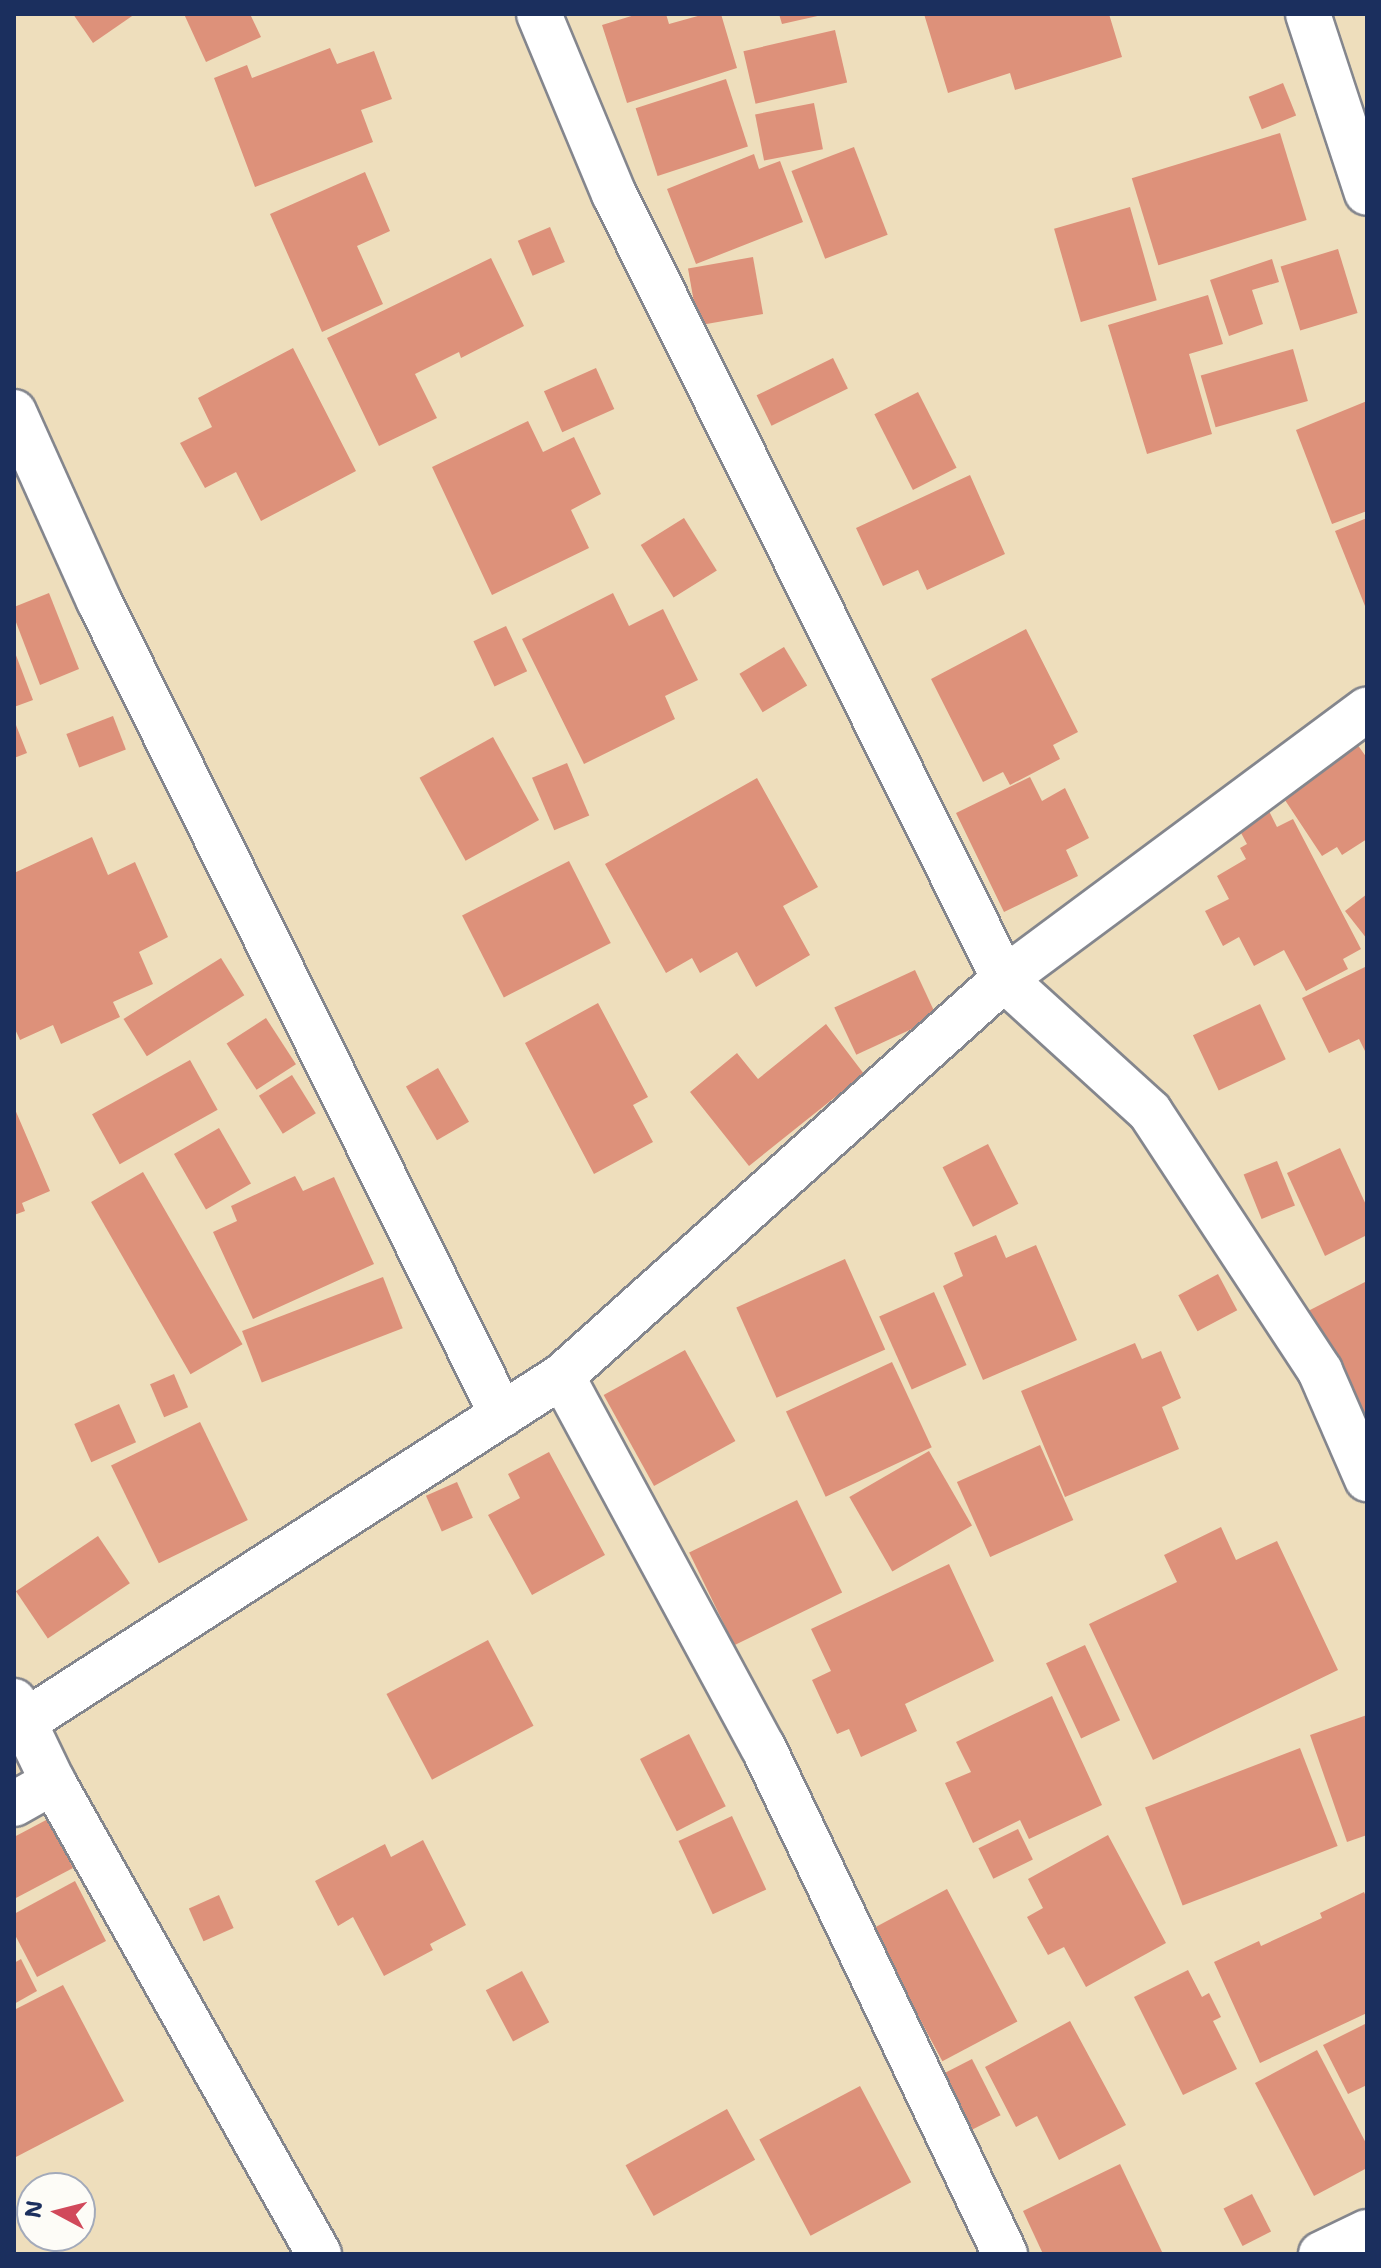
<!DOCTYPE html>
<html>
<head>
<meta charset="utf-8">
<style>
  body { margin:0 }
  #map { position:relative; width:1381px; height:2268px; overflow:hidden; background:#eedebc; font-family:"Shantell Sans",sans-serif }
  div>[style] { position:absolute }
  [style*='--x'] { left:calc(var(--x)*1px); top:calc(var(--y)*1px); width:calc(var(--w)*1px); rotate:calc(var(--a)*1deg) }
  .building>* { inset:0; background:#dd917a; transform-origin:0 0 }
  .roads { filter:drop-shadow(2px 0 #84868d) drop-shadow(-2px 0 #84868d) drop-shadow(0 2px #84868d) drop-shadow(0 -2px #84868d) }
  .minor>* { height:44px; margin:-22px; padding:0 22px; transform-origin:22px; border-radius:22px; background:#fff }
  span { translate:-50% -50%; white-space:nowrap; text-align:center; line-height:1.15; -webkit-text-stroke:8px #fdfcf7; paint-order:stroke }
  .frame { position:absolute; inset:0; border:16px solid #1b2f5e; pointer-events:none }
  .north { position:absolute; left:16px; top:2172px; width:80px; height:80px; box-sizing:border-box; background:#fdfcf7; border:2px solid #a3aaba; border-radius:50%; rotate:277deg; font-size:22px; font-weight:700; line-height:32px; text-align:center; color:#1b2f5e }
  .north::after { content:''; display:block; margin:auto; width:28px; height:36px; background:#d1495b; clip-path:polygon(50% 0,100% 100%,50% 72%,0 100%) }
</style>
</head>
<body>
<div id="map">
  <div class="building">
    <i style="clip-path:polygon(73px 14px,135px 14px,93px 43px)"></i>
    <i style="clip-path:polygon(184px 14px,250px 14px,261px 37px,206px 62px)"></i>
    <i style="clip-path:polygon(638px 14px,666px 14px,669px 24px,705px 14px,721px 14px,737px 68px,627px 103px,602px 25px)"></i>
    <i style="clip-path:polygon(779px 14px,822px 14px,822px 15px,782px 24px)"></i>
    <i style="clip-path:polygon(924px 14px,1109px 14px,1122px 57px,1015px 90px,1010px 73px,948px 93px)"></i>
    <i style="left:835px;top:30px;width:54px;height:94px;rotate:77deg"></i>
    <i style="clip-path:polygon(330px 48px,337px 64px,374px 51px,392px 99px,361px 110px,373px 142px,255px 187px,214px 78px,247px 65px,252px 78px)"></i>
    <i style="left:726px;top:79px;width:71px;height:95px;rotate:72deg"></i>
    <i style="left:1283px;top:83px;width:35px;height:37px;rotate:68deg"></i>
    <i style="left:814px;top:103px;width:47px;height:60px;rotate:79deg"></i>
    <i style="left:1280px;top:133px;width:91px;height:155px;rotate:73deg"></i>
    <i style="left:854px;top:147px;width:94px;height:67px;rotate:69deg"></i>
    <i style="clip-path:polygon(754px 154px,759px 169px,780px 161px,803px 222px,696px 264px,667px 189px)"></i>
    <i style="clip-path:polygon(365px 172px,390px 231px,357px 246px,383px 304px,322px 332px,270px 214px)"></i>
    <i style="left:1130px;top:207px;width:97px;height:79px;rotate:74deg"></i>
    <i style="left:550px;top:227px;width:38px;height:35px;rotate:67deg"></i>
    <i style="left:1338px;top:249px;width:67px;height:60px;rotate:73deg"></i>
    <i style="left:753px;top:257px;width:58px;height:66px;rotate:80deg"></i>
    <i style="clip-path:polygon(491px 258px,524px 326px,461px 358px,459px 352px,415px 374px,437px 418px,379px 446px,327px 338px)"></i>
    <i style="clip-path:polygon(1272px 259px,1279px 282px,1252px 290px,1263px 324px,1229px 336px,1210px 280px)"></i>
    <i style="clip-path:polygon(1208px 295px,1223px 344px,1189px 354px,1212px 434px,1147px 454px,1108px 325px)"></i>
    <i style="clip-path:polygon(293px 348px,356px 471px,261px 521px,236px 472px,205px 488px,180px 443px,212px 427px,198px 398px)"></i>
    <i style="left:1293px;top:349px;width:54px;height:96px;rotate:74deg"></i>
    <i style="left:833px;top:358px;width:34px;height:85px;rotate:64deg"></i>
    <i style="left:596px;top:368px;width:45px;height:57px;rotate:66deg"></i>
    <i style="left:918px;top:392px;width:85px;height:49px;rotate:63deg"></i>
    <i style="clip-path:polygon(1367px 401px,1367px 511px,1332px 524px,1296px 430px)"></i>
    <i style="clip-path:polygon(528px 421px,543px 452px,574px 437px,601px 494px,571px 510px,589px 548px,492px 595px,432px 467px)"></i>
    <i style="clip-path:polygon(970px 475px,1005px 554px,927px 590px,918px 570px,883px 586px,856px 528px)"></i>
    <i style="left:684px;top:518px;width:62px;height:51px;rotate:58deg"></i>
    <i style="clip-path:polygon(1367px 518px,1367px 611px,1335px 531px)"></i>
    <i style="clip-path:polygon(49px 593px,79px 669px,40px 685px,14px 617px,14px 607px)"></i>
    <i style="clip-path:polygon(613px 593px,629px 626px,663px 609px,698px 680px,665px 696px,675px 719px,584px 764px,522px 639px)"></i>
    <i style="left:506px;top:626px;width:50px;height:36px;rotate:65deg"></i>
    <i style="clip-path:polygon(1026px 629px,1078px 732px,1053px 745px,1060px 759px,1010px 785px,1003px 772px,983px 782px,931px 679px)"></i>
    <i style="left:784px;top:647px;width:45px;height:52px;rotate:59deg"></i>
    <i style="clip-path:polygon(14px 650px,33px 700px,14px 707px)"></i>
    <i style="left:113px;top:716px;width:36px;height:50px;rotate:69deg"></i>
    <i style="clip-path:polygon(14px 720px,27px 753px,14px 758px)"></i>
    <i style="left:493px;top:737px;width:95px;height:84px;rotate:61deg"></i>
    <i style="clip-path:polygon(1357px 744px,1367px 758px,1367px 839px,1342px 855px,1337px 847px,1322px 856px,1281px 794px)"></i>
    <i style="left:567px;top:763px;width:57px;height:38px;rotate:67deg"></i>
    <i style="clip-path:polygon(1030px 777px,1042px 801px,1065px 788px,1089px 838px,1066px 850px,1078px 876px,1004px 912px,956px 813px)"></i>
    <i style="clip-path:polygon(757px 778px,818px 887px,783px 906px,810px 955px,756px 987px,737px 952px,700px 973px,692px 958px,666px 973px,605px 864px)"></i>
    <i style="clip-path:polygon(1265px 803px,1277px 827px,1293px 819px,1361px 949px,1343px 959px,1348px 969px,1306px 991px,1284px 950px,1254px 966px,1239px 937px,1223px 946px,1205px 911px,1229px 899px,1217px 876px,1246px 859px,1240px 848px,1247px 844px,1234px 820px)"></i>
    <i style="clip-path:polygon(92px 837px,108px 875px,135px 862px,168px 937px,139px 952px,153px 984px,113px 1002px,120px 1017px,61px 1044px,53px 1025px,20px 1040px,14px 1027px,14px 873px)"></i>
    <i style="left:569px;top:861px;width:92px;height:120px;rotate:63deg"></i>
    <i style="clip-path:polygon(1367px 894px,1367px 939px,1345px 911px)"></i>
    <i style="left:221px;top:958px;width:44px;height:115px;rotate:58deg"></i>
    <i style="clip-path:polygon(1367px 966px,1367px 1055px,1359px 1039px,1329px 1053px,1302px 998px)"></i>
    <i style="left:915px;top:970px;width:52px;height:89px;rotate:65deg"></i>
    <i style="clip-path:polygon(598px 1003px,648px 1097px,633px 1105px,653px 1142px,594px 1174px,525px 1043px)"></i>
    <i style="left:1260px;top:1004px;width:61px;height:74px;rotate:65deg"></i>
    <i style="left:266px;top:1018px;width:55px;height:47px;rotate:57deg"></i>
    <i style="clip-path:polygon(826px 1024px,864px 1074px,749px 1166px,690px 1092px,737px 1053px,758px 1079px)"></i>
    <i style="left:190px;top:1060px;width:57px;height:112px;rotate:61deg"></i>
    <i style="left:438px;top:1068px;width:62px;height:37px;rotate:60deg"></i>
    <i style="left:292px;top:1075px;width:45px;height:39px;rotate:58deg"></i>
    <i style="clip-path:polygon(14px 1107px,50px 1191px,22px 1203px,25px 1211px,14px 1215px)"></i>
    <i style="left:219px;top:1128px;width:64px;height:52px;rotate:60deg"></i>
    <i style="left:988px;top:1144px;width:67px;height:51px;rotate:63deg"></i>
    <i style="clip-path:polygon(1340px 1148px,1367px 1207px,1367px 1235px,1325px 1256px,1287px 1173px)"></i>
    <i style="left:1277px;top:1161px;width:48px;height:36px;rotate:68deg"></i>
    <i style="left:143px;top:1172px;width:199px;height:60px;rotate:60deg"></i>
    <i style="clip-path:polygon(295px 1176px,303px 1191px,334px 1177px,374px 1264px,253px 1319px,213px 1232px,237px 1221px,231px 1206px)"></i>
    <i style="clip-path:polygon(996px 1235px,1006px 1258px,1036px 1245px,1077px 1340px,983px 1380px,943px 1286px,963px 1276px,954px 1253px)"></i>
    <i style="left:845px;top:1259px;width:99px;height:119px;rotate:66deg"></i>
    <i style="left:1218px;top:1274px;width:41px;height:45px;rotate:62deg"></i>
    <i style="left:383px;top:1277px;width:55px;height:151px;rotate:69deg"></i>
    <i style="clip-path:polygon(1367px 1281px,1367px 1411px,1359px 1415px,1308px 1311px)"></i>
    <i style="left:934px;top:1292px;width:80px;height:60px;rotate:66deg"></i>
    <i style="clip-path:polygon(1135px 1343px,1142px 1359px,1161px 1351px,1181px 1398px,1162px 1407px,1179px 1449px,1065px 1497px,1021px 1391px)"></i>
    <i style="left:685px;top:1350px;width:104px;height:93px;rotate:61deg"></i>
    <i style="left:892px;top:1362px;width:94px;height:117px;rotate:65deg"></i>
    <i style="left:174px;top:1374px;width:36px;height:26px;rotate:67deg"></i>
    <i style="left:119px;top:1404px;width:42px;height:49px;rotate:66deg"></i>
    <i style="left:200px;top:1422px;width:109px;height:99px;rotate:64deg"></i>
    <i style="left:1040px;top:1445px;width:82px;height:91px;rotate:66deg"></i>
    <i style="left:929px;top:1451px;width:86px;height:92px;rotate:60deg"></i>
    <i style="clip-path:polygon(549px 1452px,605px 1555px,532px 1595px,488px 1515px,520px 1498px,508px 1474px)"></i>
    <i style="left:457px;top:1482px;width:39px;height:34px;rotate:66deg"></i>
    <i style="left:797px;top:1500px;width:103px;height:120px;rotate:64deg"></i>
    <i style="clip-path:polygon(1221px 1527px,1236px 1560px,1277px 1541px,1338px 1670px,1153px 1760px,1089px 1624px,1177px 1582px,1164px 1555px)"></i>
    <i style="left:98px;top:1536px;width:57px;height:99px;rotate:56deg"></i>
    <i style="clip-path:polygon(949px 1564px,994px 1661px,905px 1704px,917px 1731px,861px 1757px,849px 1729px,837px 1734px,812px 1680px,831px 1671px,811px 1629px)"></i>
    <i style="left:488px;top:1640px;width:97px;height:115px;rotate:62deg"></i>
    <i style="left:1085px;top:1645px;width:83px;height:43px;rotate:65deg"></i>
    <i style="clip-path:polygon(1052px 1696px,1102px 1805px,1029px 1839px,1020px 1820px,973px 1843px,945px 1783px,971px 1772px,956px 1742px)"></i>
    <i style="clip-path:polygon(1367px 1715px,1367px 1835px,1347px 1842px,1310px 1735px)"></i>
    <i style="left:689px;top:1734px;width:81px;height:55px;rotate:63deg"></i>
    <i style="left:1300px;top:1748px;width:105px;height:166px;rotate:69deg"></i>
    <i style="left:732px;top:1816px;width:81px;height:59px;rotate:65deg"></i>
    <i style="clip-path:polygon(48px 1819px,73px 1868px,14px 1899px,14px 1837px)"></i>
    <i style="left:1018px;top:1829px;width:34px;height:44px;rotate:64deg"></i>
    <i style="clip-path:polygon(1108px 1835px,1166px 1943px,1086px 1987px,1064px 1947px,1048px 1955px,1027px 1917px,1043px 1908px,1028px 1879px)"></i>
    <i style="clip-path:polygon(423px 1840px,466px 1925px,430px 1944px,433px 1950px,384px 1976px,353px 1917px,338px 1926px,315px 1881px,385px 1844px,391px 1857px)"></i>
    <i style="clip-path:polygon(75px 1881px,106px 1941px,37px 1977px,14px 1933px,14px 1914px)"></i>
    <i style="left:947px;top:1889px;width:150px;height:85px;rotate:62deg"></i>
    <i style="clip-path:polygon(1364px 1892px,1367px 1899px,1367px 2013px,1260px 2063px,1214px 1962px,1259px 1941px,1261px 1946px,1322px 1918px,1320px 1913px)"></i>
    <i style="left:219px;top:1895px;width:36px;height:33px;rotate:66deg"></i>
    <i style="clip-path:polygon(21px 1959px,37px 1991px,14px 2004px,14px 1963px)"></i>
    <i style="clip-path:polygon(1188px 1970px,1202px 1997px,1209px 1993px,1221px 2017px,1213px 2021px,1237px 2069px,1183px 2095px,1134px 1997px)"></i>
    <i style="left:522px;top:1971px;width:58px;height:41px;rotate:62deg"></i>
    <i style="clip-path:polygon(63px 1985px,124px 2101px,14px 2158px,14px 2010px)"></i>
    <i style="clip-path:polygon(1070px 2021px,1126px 2125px,1059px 2160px,1037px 2116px,1016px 2127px,985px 2067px)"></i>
    <i style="clip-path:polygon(1367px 2023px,1367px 2085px,1348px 2094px,1323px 2045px)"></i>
    <i style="clip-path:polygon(1317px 2050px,1367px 2145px,1367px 2168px,1314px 2196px,1255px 2083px)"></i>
    <i style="left:972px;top:2059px;width:63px;height:35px;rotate:63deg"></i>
    <i style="left:860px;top:2086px;width:109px;height:114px;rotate:62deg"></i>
    <i style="left:727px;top:2109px;width:58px;height:116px;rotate:61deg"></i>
    <i style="clip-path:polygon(1120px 2164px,1163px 2254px,1043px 2254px,1023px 2211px)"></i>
    <i style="left:1252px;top:2194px;width:42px;height:32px;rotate:63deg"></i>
  </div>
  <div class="roads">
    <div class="minor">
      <i style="--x:539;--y:14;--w:195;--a:67.4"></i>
      <i style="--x:614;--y:194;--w:877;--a:63.58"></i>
      <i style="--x:1004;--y:979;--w:197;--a:42.3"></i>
      <i style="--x:1150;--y:1112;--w:310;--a:56.7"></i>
      <i style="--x:1320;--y:1371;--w:118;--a:66.5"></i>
      <i style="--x:1308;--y:14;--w:188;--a:71.8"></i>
      <i style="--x:14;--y:412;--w:207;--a:65.8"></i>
      <i style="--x:99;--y:601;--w:908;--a:63.66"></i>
      <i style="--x:562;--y:1376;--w:422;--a:61.6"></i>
      <i style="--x:763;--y:1747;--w:562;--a:64.48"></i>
      <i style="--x:14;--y:1701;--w:90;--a:64.3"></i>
      <i style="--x:53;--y:1782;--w:542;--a:60.6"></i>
      <i style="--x:24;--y:1722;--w:640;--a:-32.75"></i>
      <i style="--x:562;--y:1376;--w:594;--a:-41.93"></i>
      <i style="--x:1004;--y:979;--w:452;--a:-36.6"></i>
      <i style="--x:14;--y:1804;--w:45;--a:-29.4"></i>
      <i style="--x:1321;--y:2254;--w:51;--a:-25.6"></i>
    </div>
  </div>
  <div class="frame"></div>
  <div class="north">N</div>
</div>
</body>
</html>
